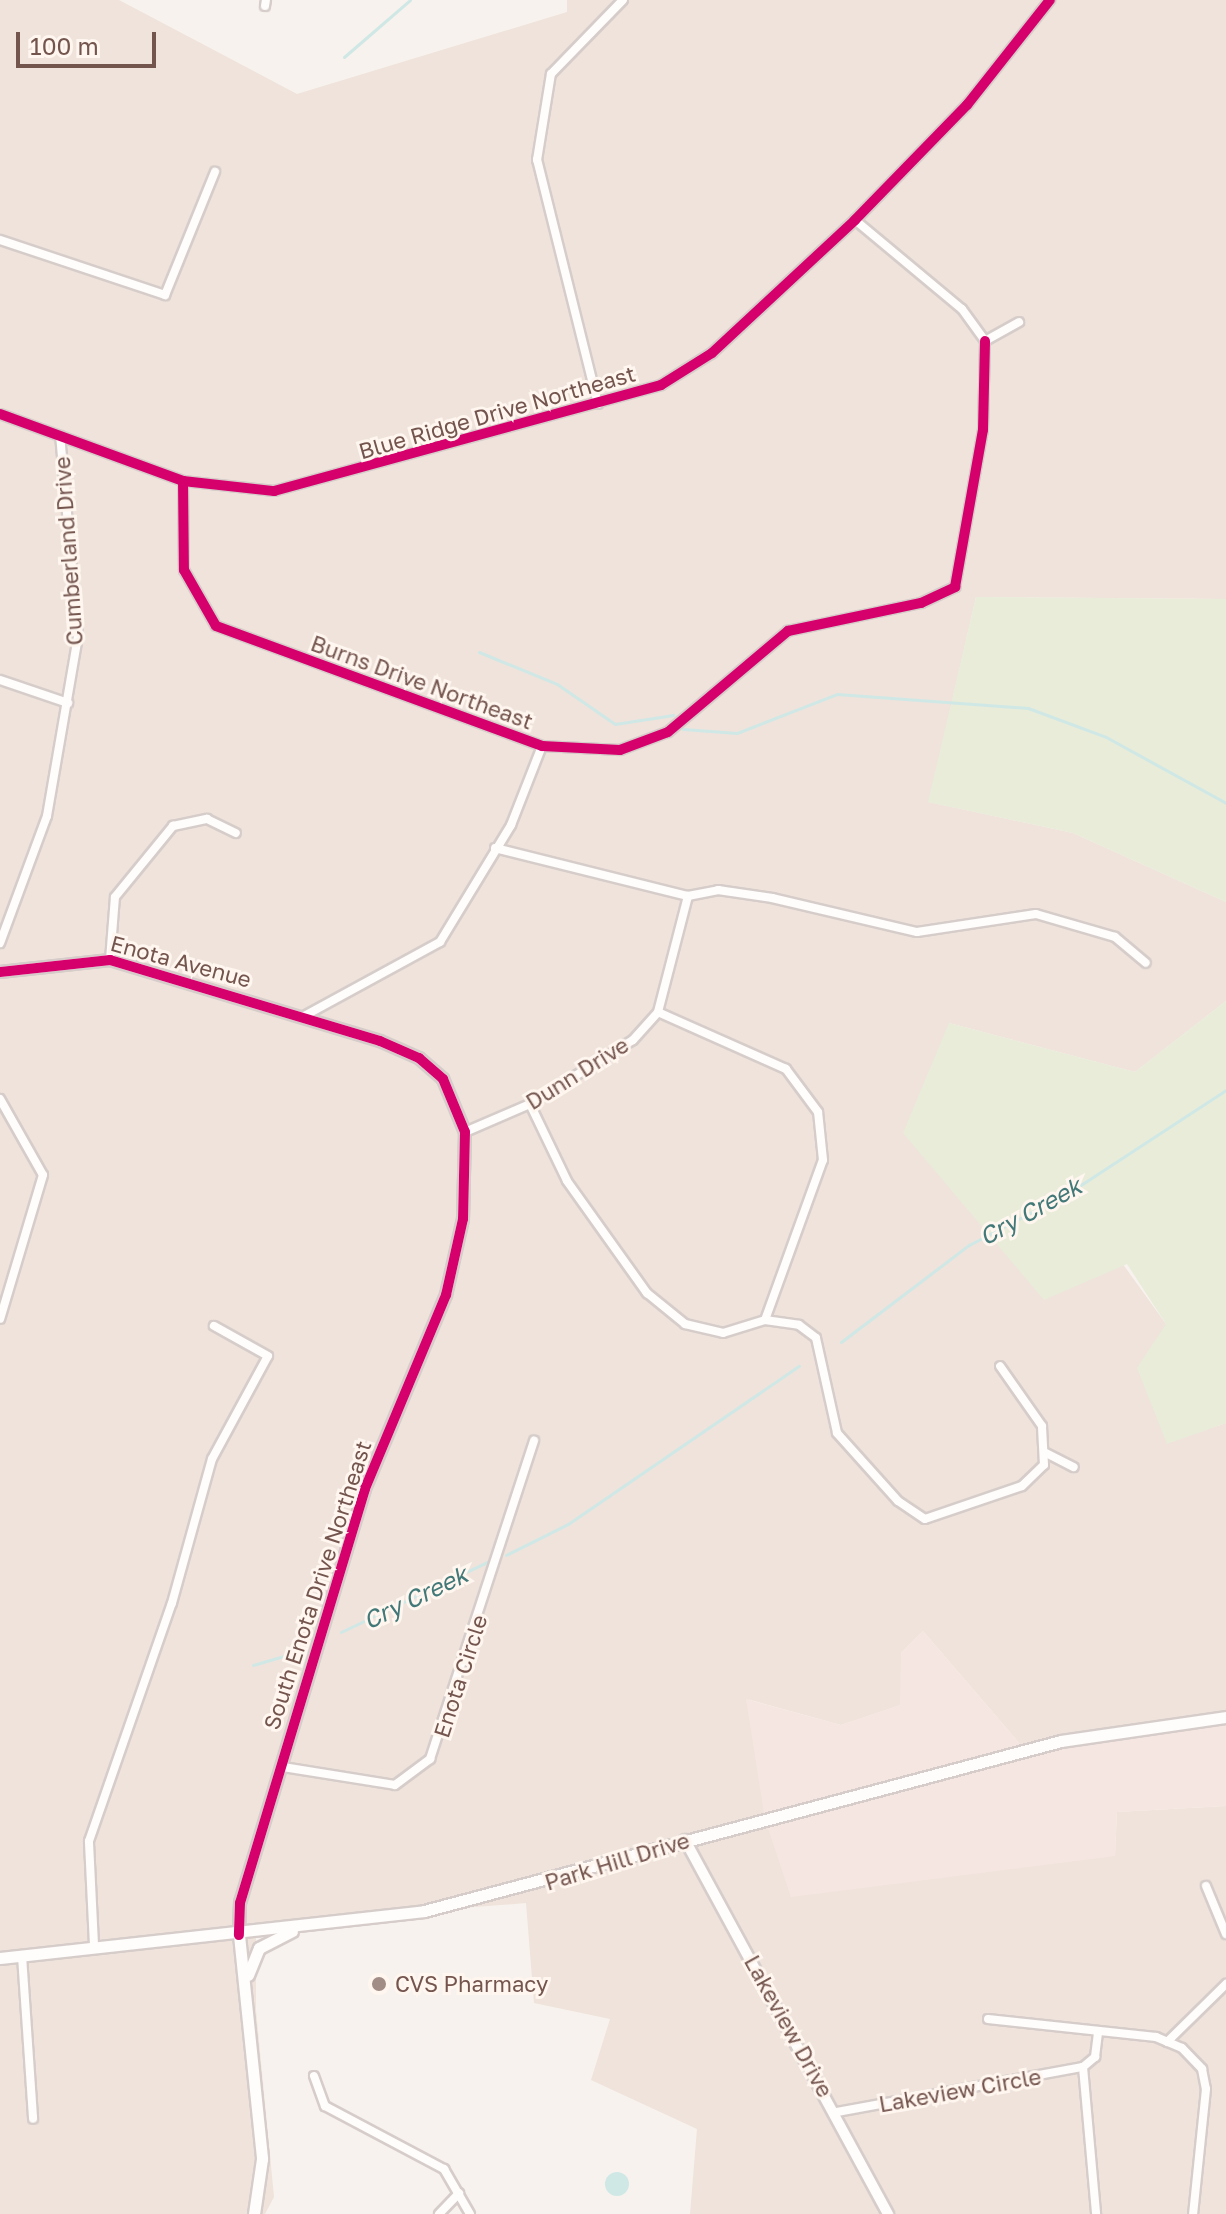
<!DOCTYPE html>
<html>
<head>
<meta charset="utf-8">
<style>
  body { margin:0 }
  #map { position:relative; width:1226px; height:2214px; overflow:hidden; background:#f7f2ed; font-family:"Golos Text",sans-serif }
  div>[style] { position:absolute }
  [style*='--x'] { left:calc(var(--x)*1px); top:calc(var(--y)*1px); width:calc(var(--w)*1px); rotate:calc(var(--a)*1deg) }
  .residential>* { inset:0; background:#efe3db }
  .commercial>* { inset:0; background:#f6e6e2 }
  .green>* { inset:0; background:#e8ecd9 }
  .water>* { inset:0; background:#cfe8e6 }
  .round { border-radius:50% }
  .stream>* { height:3px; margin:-1.5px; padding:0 1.5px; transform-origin:1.5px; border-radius:1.5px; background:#cfe8e6 }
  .roads { filter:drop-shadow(2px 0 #d6cdca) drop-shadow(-2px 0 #d6cdca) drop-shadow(0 2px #d6cdca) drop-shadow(0 -2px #d6cdca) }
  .minor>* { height:8px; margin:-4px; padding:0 4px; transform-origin:4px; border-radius:4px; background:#fefdfc }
  .tertiary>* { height:10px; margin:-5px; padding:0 5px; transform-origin:5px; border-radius:5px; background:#fefdfc }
  .secondary>* { height:11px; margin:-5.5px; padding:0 5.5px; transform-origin:5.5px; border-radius:5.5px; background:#fefdfc }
  .cycleway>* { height:10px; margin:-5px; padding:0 5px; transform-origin:5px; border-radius:5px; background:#d6006c }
  .dots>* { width:22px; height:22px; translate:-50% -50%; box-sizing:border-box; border:4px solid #fef6ef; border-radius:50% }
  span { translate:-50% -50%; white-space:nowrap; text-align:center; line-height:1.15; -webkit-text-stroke:6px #fef6ef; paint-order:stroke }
  .street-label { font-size:22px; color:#74554e }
  .poi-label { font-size:22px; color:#74554e }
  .left { translate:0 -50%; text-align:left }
  .water-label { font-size:24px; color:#427878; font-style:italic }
  .scale { position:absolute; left:16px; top:32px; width:140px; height:36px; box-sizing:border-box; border:4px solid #74554e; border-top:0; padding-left:10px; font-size:24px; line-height:28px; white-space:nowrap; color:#74554e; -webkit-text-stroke:6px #fef6ef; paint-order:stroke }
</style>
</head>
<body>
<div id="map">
  <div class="residential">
    <i style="clip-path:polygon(0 0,119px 0,297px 94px,567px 12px,567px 0,1226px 0,1226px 599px,976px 597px,929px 802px,1073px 833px,1226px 902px,1226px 1001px,1135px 1072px,949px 1023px,1166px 1324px,1167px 1443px,1226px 1423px,1226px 1717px,1021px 1745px,923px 1631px,901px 1653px,901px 1705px,841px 1725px,747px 1699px,1115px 1856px,1117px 1812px,1226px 1806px,1226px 2214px,690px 2214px,697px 2129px,591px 2080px,610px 2019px,534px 2003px,526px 1903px,256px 1924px,256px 2010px,274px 2197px,265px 2214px,0 2214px)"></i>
  </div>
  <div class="commercial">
    <i style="clip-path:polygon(923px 1631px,1021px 1745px,1226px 1717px,1226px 1806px,1117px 1812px,1115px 1856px,791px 1897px,765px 1819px,746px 1699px,841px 1725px,900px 1705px,901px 1653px)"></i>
  </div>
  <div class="green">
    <i style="clip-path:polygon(976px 597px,1226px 599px,1226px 902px,1073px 833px,928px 802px)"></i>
    <i style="clip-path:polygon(1226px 1001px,1226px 1423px,1167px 1444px,1137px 1368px,1166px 1324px,1127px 1264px,1044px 1300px,903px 1133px,949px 1023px,1135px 1072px)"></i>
  </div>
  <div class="water">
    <i class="round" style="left:605px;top:2172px;width:24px;height:24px"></i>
  </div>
  <div class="stream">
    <i style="--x:344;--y:57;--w:87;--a:-40.8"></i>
    <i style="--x:479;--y:652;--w:84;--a:22.3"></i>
    <i style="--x:557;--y:684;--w:70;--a:34.6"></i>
    <i style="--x:615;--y:724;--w:59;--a:-8.8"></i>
    <i style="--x:683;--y:729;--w:54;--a:4.2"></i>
    <i style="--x:737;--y:733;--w:107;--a:-21.3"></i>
    <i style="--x:837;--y:694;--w:192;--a:4.2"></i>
    <i style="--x:1028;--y:708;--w:83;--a:20.4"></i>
    <i style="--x:1106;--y:737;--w:137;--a:28.8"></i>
    <i style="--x:841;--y:1342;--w:161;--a:-37.2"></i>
    <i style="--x:969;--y:1245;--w:114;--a:-27.7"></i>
    <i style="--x:1070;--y:1192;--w:186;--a:-33.2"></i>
    <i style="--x:506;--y:1555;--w:69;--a:-26.6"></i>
    <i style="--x:568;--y:1524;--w:280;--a:-34.4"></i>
    <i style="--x:341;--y:1632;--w:164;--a:-25.6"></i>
    <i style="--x:253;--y:1665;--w:43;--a:-16.3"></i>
  </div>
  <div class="roads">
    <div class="minor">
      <i style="--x:265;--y:6;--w:6;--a:-81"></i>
      <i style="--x:855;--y:220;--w:139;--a:39.8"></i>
      <i style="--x:962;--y:309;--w:39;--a:54"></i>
      <i style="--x:985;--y:341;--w:39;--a:-29"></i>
      <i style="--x:0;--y:240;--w:174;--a:18.4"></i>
      <i style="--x:165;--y:295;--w:133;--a:-67.9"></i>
      <i style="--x:598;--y:404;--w:252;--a:-104"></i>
      <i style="--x:537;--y:160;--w:87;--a:-80.8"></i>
      <i style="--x:551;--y:74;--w:103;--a:-45.8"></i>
      <i style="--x:0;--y:414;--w:195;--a:20.1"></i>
      <i style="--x:183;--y:481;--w:92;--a:6.3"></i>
      <i style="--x:274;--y:491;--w:401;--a:-15.3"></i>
      <i style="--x:661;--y:385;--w:60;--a:-32.1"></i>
      <i style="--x:712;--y:353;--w:195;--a:-42.9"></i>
      <i style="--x:855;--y:220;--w:161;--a:-45.8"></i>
      <i style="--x:967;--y:105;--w:134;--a:-51.7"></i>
      <i style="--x:183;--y:481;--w:89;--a:89.4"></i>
      <i style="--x:184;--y:570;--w:64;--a:60.3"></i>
      <i style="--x:216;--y:626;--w:347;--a:20.2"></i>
      <i style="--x:542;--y:746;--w:78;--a:2.9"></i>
      <i style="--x:620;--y:750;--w:51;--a:-20.6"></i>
      <i style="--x:668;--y:732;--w:157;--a:-40.1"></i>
      <i style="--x:788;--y:631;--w:136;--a:-11.9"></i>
      <i style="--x:921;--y:603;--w:38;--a:-25"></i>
      <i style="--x:955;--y:587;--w:159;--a:-79.9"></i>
      <i style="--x:983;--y:430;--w:89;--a:-88.7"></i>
      <i style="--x:0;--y:680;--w:72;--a:18.7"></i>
      <i style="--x:495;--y:848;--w:199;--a:14"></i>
      <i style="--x:688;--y:896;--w:31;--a:-11"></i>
      <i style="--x:718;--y:890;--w:55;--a:8.4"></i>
      <i style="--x:772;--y:898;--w:149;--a:13.2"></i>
      <i style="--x:917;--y:932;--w:120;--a:-8.6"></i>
      <i style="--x:1036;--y:914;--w:82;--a:16.2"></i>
      <i style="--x:1115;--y:937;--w:40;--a:40"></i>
      <i style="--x:0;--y:943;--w:135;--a:-69.7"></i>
      <i style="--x:47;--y:816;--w:183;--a:-80.2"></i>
      <i style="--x:78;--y:636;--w:201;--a:-95.1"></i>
      <i style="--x:110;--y:960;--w:63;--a:-85.5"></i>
      <i style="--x:115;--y:897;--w:92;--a:-50.8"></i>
      <i style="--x:173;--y:826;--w:35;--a:-12"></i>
      <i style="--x:207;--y:819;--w:32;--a:26"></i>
      <i style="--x:304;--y:1016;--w:155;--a:-28.6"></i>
      <i style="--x:440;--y:942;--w:137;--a:-58.7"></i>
      <i style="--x:511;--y:825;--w:85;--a:-68.6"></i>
      <i style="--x:0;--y:1099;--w:87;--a:60.5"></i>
      <i style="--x:43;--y:1175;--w:150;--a:106.6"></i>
      <i style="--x:530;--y:1104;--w:85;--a:64.3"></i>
      <i style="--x:567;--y:1181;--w:138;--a:54.5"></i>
      <i style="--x:647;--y:1293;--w:49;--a:39.2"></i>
      <i style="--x:685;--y:1324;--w:39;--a:13"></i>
      <i style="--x:723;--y:1333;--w:44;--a:-17.2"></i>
      <i style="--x:765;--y:1320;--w:170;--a:-70.1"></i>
      <i style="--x:823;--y:1160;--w:48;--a:-95.9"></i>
      <i style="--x:818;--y:1112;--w:54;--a:-126.7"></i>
      <i style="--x:786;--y:1069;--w:140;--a:-156"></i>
      <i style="--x:465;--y:1132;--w:71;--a:-23.3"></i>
      <i style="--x:530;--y:1104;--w:121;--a:-31.9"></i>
      <i style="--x:633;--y:1040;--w:38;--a:-48"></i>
      <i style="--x:658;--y:1012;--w:120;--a:-75.5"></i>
      <i style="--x:765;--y:1320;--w:34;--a:8"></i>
      <i style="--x:799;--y:1325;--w:21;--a:37"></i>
      <i style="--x:816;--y:1338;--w:97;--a:77.5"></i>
      <i style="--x:837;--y:1433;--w:91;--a:48.1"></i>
      <i style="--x:898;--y:1501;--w:32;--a:34"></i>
      <i style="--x:925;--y:1519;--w:102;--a:-18.8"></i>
      <i style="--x:1022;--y:1486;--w:30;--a:-44"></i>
      <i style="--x:1044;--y:1465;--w:39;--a:-93"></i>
      <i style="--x:1042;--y:1426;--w:73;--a:-125"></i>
      <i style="--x:1046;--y:1453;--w:31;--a:27"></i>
      <i style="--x:283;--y:1767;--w:113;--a:9.1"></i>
      <i style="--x:395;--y:1785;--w:44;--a:-36.6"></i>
      <i style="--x:430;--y:1759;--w:335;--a:-71.9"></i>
      <i style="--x:1206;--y:1886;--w:52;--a:67.4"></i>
      <i style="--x:94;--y:1945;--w:104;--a:-92.8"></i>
      <i style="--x:89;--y:1841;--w:252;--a:-70.8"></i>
      <i style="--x:172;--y:1603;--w:149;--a:-74.5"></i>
      <i style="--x:212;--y:1459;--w:117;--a:-61.5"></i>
      <i style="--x:268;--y:1356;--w:62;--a:-150.9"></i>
      <i style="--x:22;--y:1956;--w:163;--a:86.1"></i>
      <i style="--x:988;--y:2019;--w:169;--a:6.1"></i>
      <i style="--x:1156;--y:2037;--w:28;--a:23"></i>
      <i style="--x:1182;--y:2048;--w:29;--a:46"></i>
      <i style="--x:1202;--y:2069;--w:20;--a:79"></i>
      <i style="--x:1206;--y:2089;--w:126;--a:95.9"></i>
      <i style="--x:1167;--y:2042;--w:83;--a:-44.5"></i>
      <i style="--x:1083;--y:2067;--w:148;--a:84.9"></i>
      <i style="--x:314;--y:2076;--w:32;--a:70"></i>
      <i style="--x:325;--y:2106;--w:135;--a:27.9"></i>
      <i style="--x:444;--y:2169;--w:52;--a:60"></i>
      <i style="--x:837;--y:2112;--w:250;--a:-10.4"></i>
      <i style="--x:1083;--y:2067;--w:16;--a:-40"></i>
      <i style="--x:1095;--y:2057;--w:24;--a:-83"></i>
      <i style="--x:439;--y:2214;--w:29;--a:-46"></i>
    </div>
    <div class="tertiary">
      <i style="--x:0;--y:972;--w:111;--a:-6.2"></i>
      <i style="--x:110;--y:960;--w:282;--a:16.7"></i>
      <i style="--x:380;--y:1041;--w:43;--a:23.6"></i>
      <i style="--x:419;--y:1058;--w:32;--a:41"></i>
      <i style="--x:443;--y:1079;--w:57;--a:67.5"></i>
      <i style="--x:465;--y:1132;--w:87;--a:91.3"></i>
      <i style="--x:463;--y:1219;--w:78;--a:102.6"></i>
      <i style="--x:446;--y:1295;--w:210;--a:112.7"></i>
      <i style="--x:365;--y:1489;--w:432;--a:106.8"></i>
      <i style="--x:240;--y:1903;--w:32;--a:92"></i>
      <i style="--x:685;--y:1840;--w:426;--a:61.5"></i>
    </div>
    <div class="secondary">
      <i style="--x:239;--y:1935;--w:225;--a:84.1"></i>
      <i style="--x:262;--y:2159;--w:56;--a:98.3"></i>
      <i style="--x:0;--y:1958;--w:427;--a:-6.3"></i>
      <i style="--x:424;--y:1911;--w:659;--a:-14.94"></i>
      <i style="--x:1061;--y:1741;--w:167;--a:-8.3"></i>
      <i style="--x:248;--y:1975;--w:29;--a:-68"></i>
      <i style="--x:259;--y:1948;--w:37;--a:-27"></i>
    </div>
  </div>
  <div class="cycleway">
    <i style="--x:0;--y:414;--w:195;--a:20.1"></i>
    <i style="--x:183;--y:481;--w:92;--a:6.3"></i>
    <i style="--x:274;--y:491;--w:401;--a:-15.3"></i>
    <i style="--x:661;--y:385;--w:60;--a:-32.1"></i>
    <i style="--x:712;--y:353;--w:195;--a:-42.9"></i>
    <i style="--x:855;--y:220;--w:161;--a:-45.8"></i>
    <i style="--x:967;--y:105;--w:134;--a:-51.7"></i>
    <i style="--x:183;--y:481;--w:89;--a:89.4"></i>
    <i style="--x:184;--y:570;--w:64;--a:60.3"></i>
    <i style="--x:216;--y:626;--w:347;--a:20.2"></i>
    <i style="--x:542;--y:746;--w:78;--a:2.9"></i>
    <i style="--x:620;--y:750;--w:51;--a:-20.6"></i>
    <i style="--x:668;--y:732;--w:157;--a:-40.1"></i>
    <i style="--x:788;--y:631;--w:136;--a:-11.9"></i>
    <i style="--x:921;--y:603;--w:38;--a:-25"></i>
    <i style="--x:955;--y:587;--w:159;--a:-79.9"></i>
    <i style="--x:983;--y:430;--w:89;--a:-88.7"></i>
    <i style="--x:0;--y:972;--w:111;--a:-6.2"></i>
    <i style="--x:110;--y:960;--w:282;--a:16.7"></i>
    <i style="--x:380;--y:1041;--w:43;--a:23.6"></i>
    <i style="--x:419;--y:1058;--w:32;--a:41"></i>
    <i style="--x:443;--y:1079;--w:57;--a:67.5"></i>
    <i style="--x:465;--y:1132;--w:87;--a:91.3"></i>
    <i style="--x:463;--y:1219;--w:78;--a:102.6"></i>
    <i style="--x:446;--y:1295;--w:210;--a:112.7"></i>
    <i style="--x:365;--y:1489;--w:432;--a:106.8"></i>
    <i style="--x:240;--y:1903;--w:32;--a:92"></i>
  </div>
  <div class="dots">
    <i style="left:379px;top:1984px;background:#a28c86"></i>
  </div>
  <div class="street-label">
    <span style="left:497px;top:412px;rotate:-16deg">Blue Ridge Drive Northeast</span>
    <span style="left:68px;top:551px;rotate:-94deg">Cumberland Drive</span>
    <span style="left:422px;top:682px;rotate:20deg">Burns Drive Northeast</span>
    <span style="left:181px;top:961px;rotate:15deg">Enota Avenue</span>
    <span style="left:577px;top:1073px;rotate:-32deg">Dunn Drive</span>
    <span style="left:317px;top:1585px;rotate:-72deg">South Enota Drive Northeast</span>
    <span style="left:460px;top:1676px;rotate:-72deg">Enota Circle</span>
    <span style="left:617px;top:1861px;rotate:-17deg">Park Hill Drive</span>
    <span style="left:789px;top:2026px;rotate:61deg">Lakeview Drive</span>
    <span style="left:960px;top:2090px;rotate:-10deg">Lakeview Circle</span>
  </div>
  <div class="poi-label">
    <span class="left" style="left:395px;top:1984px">CVS Pharmacy</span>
  </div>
  <div class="water-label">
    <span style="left:1030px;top:1211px;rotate:-29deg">Cry Creek</span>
    <span style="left:415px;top:1597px;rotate:-26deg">Cry Creek</span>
  </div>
  <div class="scale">100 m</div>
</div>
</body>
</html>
